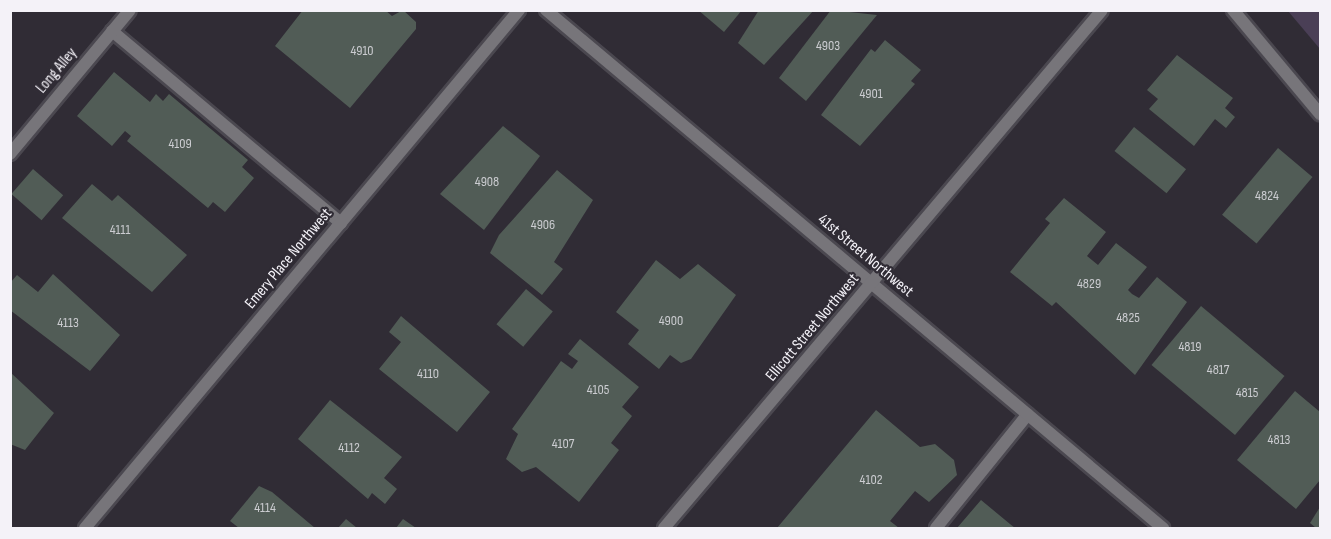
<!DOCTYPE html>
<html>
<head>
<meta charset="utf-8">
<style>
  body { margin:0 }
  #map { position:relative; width:1331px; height:539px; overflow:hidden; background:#302c35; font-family:"Sofia Sans Condensed",sans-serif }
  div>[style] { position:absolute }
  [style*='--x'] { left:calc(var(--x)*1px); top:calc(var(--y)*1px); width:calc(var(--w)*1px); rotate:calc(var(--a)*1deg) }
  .green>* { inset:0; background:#4a3f56 }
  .building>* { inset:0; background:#515c56; transform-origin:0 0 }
  .roads { filter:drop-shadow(2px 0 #4b4850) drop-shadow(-2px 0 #4b4850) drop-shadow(0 2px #4b4850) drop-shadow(0 -2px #4b4850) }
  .lane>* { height:12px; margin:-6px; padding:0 6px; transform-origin:6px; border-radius:6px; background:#77757a }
  .street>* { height:12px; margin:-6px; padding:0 6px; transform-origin:6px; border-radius:6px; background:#77757a }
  span { translate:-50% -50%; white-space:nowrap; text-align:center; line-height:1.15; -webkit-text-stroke:4.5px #302c35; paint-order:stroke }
  .number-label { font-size:14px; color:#cbccd0 }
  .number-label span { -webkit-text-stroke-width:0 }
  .street-label { font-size:16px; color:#f4f2f8 }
  .frame { position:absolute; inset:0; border:12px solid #f4f2f8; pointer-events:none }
</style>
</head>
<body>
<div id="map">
  <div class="green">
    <i style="clip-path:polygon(1288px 11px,1320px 11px,1320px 49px)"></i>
  </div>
  <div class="building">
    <i style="clip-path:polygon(303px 10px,385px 10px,392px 16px,403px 10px,416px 22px,416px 29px,350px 108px,275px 46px)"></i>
    <i style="clip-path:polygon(698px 10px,742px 10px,724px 32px)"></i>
    <i style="clip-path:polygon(759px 10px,814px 10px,764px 65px,738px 43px)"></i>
    <i style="clip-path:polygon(831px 10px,877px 15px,806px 101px,779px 78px)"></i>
    <i style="clip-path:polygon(885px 40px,921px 70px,911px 81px,915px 84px,860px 146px,821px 115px,871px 49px,875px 52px)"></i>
    <i style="clip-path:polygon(1177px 55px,1233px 98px,1225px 108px,1235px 117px,1226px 128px,1215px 119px,1194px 146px,1149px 109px,1158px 99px,1147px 90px)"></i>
    <i style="clip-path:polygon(114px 72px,150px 102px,156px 94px,163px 101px,169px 94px,248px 160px,242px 167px,254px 178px,225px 212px,213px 202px,208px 208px,127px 141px,131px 136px,125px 131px,112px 146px,77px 116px)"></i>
    <i style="clip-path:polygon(503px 126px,540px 156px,484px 230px,440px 194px)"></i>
    <i style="left:1134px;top:127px;width:67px;height:31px;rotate:39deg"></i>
    <i style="left:1278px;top:148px;width:45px;height:87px;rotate:40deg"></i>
    <i style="left:33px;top:169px;width:40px;height:33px;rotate:41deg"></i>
    <i style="clip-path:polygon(557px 170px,593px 200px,554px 262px,563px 269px,542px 295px,490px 253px,499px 235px)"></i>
    <i style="clip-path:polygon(92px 184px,112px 201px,118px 195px,187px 255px,152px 292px,62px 218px)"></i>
    <i style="clip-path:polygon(1064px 198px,1106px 232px,1087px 256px,1098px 265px,1116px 243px,1147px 267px,1128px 290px,1132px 294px,1139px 298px,1157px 277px,1187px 302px,1135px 375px,1056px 302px,1052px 306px,1010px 272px,1050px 223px,1045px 219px)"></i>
    <i style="clip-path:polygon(656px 260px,680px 279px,698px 264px,736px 295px,691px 359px,681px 363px,670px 355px,659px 369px,628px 344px,639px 330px,616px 312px)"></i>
    <i style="clip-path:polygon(53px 274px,120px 335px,90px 371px,10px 310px,10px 283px,17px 275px,38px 292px)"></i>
    <i style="left:526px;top:289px;width:35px;height:46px;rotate:40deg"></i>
    <i style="left:1201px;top:306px;width:109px;height:77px;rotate:40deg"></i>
    <i style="clip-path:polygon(401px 316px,490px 392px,457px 432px,379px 369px,401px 342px,389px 332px)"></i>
    <i style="clip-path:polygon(580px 339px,639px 387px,622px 407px,632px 416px,611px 443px,619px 450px,579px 502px,536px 467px,522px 472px,506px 459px,518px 434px,512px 429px,561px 361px,572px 369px,578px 361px,568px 354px)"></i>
    <i style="clip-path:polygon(10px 372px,54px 413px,25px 450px,10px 444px)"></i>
    <i style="clip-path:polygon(1295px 391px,1320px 412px,1320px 480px,1296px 509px,1237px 460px)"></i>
    <i style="clip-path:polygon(330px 400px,402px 457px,384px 478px,397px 489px,385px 504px,372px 493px,368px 499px,298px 439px)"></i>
    <i style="clip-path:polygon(876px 410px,920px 447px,935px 444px,954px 460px,957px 475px,929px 502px,915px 491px,890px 521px,899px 528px,777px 528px)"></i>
    <i style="clip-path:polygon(259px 486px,272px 492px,315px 528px,239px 528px,230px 521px)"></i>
    <i style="clip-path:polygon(981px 500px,1010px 524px,1015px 528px,957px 528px)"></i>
    <i style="clip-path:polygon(1320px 507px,1320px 528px,1316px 528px,1310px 523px)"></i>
    <i style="clip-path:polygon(346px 519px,357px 528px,338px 528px)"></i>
    <i style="clip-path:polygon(403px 519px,416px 528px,396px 528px)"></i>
  </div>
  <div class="roads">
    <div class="lane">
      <i style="--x:112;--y:31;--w:299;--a:40"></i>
      <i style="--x:10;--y:154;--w:187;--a:-50.2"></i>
      <i style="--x:936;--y:528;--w:146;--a:-51.1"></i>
    </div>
    <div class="street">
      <i style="--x:546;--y:10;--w:806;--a:40.02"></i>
      <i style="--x:1233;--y:10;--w:136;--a:50.1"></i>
      <i style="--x:85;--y:528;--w:676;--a:-50.04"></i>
      <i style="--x:664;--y:528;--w:678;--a:-49.78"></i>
    </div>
  </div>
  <div class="number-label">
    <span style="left:828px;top:46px">4903</span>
    <span style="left:362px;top:51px">4910</span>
    <span style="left:871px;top:94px">4901</span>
    <span style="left:180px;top:144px">4109</span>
    <span style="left:487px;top:182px">4908</span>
    <span style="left:1267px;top:196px">4824</span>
    <span style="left:543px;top:225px">4906</span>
    <span style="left:120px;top:230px">4111</span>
    <span style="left:1089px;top:284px">4829</span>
    <span style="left:1128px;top:318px">4825</span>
    <span style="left:671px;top:321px">4900</span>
    <span style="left:68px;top:323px">4113</span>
    <span style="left:1190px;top:347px">4819</span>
    <span style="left:1218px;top:370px">4817</span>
    <span style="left:428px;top:374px">4110</span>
    <span style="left:598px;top:390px">4105</span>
    <span style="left:1247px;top:393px">4815</span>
    <span style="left:1279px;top:440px">4813</span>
    <span style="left:563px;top:444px">4107</span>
    <span style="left:349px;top:448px">4112</span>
    <span style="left:871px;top:480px">4102</span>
    <span style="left:265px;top:508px">4114</span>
  </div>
  <div class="street-label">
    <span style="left:57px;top:71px;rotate:-50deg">Long Alley</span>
    <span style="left:865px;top:256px;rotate:40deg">41st Street Northwest</span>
    <span style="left:289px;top:259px;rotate:-50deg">Emery Place Northwest</span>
    <span style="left:813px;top:328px;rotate:-50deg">Ellicott Street Northwest</span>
  </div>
  <div class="frame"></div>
</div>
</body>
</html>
